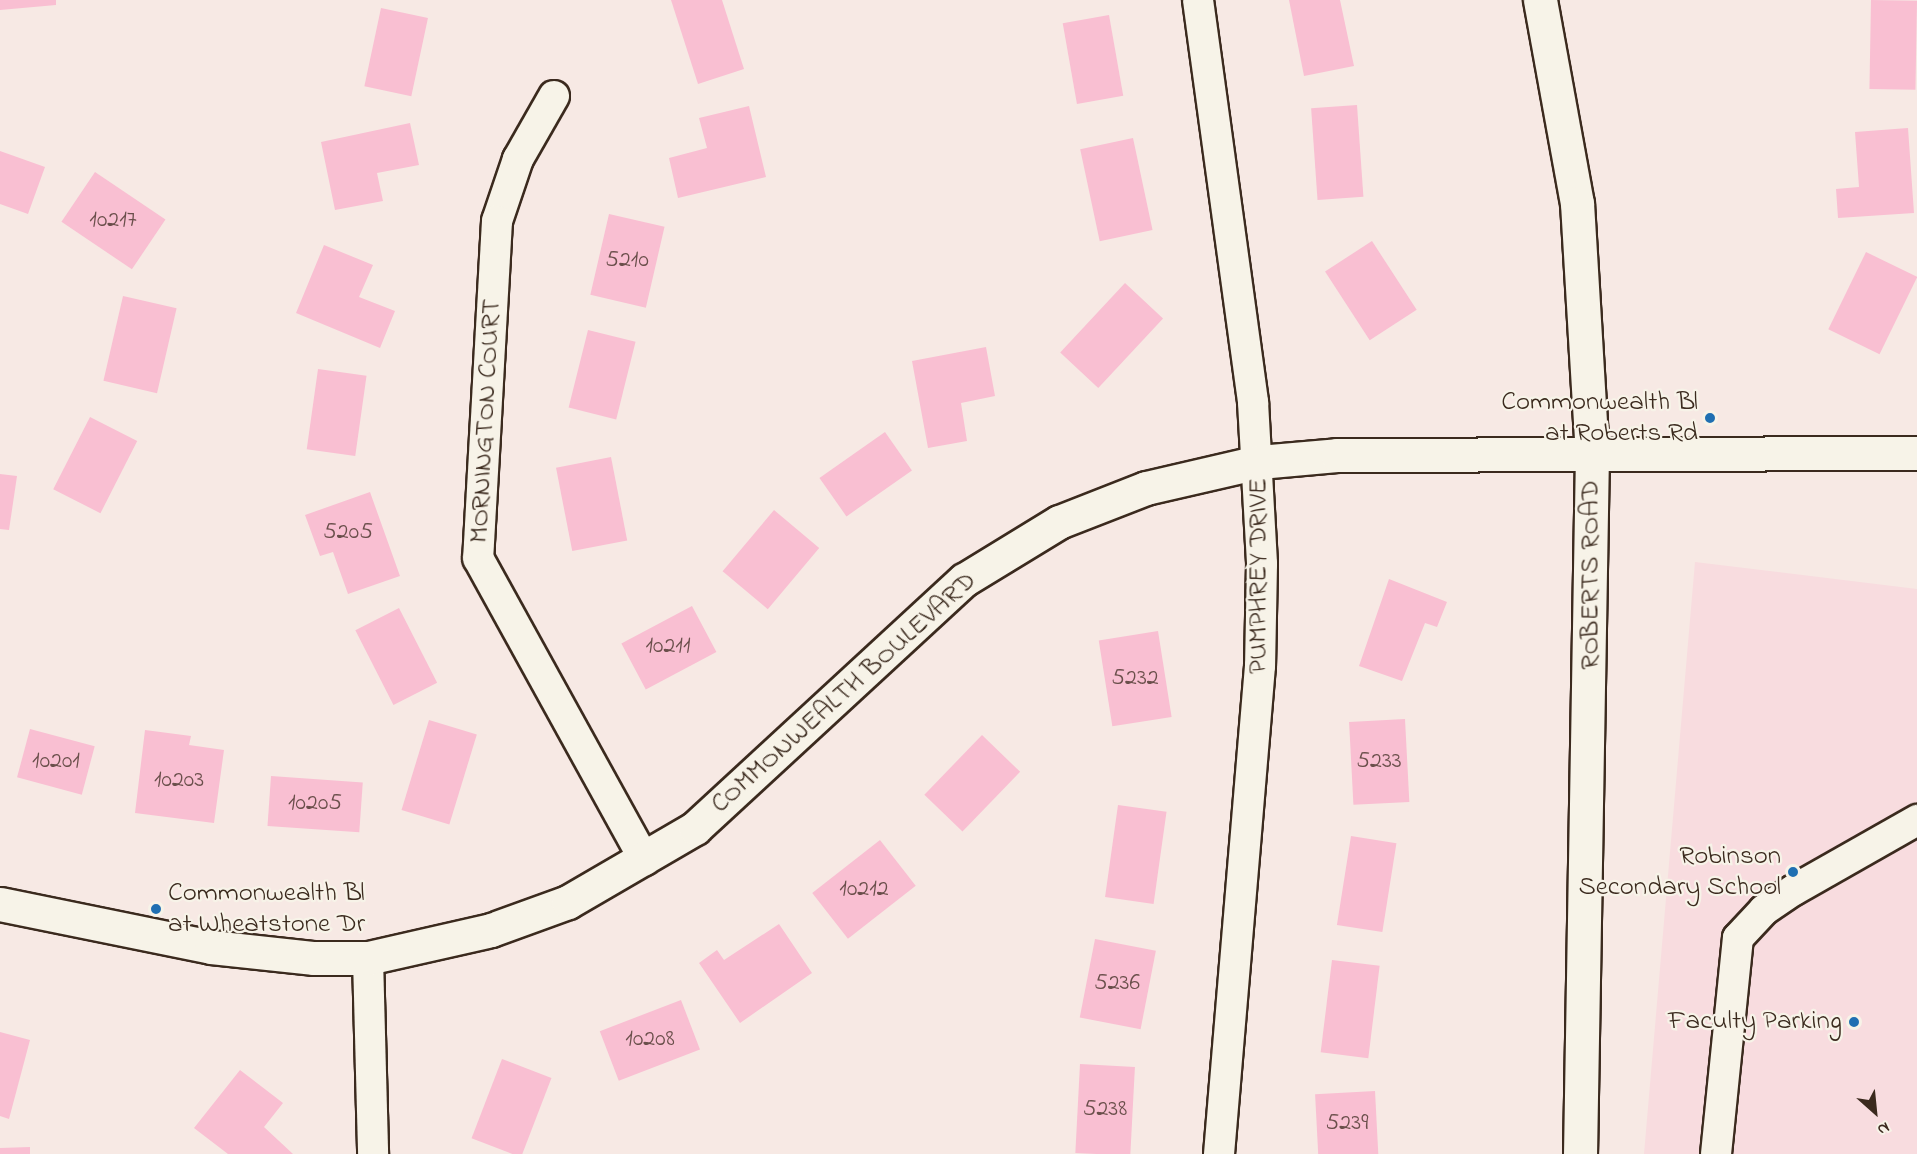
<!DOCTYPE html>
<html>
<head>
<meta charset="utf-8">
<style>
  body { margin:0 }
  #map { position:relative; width:1917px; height:1154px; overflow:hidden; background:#f7e9e4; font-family:"Indie Flower",sans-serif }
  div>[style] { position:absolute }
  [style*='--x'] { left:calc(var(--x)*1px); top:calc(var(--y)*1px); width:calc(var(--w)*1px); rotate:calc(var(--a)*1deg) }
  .built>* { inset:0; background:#f8dcdf }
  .building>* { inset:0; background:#f9bfd2; transform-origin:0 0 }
  .roads { filter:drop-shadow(2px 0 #3b2a1e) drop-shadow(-2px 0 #3b2a1e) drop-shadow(0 2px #3b2a1e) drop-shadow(0 -2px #3b2a1e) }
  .street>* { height:30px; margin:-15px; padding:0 15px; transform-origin:15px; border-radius:15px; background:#f7f3e8 }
  .secondary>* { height:33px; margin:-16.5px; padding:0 16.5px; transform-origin:16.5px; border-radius:16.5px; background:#f7f3e8 }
  .dots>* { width:16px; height:16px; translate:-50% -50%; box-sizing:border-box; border:3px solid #f7f3e8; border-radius:50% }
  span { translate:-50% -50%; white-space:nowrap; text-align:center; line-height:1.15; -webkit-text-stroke:4.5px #f7f3e8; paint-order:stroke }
  .number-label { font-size:24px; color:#6a4f4b }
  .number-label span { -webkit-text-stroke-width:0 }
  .poi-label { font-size:27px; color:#3b2a1e }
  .right { translate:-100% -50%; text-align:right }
  .left { translate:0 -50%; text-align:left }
  .street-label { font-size:27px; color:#3b2a1e }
  .north { position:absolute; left:1845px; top:1082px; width:60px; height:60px; -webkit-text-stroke:4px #f7f3e8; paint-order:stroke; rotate:153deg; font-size:16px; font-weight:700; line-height:24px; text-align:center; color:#3b2a1e }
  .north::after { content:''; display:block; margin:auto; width:21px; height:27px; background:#3b2a1e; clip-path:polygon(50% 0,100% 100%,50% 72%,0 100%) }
</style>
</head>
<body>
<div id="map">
  <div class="built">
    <i style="clip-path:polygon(1695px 562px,1917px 589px,1917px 1154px,1644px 1154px)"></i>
  </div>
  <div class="building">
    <i style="clip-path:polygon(0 0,56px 0,56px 5px,0 10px)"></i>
    <i style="clip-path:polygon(671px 0,722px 0,744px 69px,698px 84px)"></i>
    <i style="clip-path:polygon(1289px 0,1340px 0,1354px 66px,1304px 76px)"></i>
    <i style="left:1871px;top:0;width:46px;height:89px;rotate:1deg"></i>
    <i style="left:381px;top:8px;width:48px;height:80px;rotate:12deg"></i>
    <i style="left:1109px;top:15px;width:82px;height:47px;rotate:80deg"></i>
    <i style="left:1357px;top:105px;width:92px;height:46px;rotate:86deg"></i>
    <i style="clip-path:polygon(749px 106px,766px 177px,678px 198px,669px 158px,707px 148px,699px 118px)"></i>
    <i style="clip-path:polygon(410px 123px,419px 165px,377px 173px,383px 201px,335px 210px,321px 142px)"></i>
    <i style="clip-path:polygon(1908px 128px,1914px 213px,1838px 218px,1836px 189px,1859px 187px,1855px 132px)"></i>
    <i style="left:1133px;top:138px;width:94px;height:54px;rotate:78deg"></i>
    <i style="clip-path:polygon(0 151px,45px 167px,28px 214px,0 204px)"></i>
    <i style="left:95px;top:172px;width:85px;height:60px;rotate:34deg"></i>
    <i style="left:609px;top:214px;width:57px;height:83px;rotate:13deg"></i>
    <i style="left:1372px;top:241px;width:82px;height:56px;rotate:57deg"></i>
    <i style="clip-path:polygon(324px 245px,373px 265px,359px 297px,395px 311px,380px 348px,296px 313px)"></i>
    <i style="left:1866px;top:252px;width:57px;height:86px;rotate:26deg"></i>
    <i style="left:1125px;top:283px;width:52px;height:95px;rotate:43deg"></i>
    <i style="left:123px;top:296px;width:55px;height:87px;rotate:13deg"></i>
    <i style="left:588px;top:330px;width:49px;height:80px;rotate:14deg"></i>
    <i style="clip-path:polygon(986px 347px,995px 396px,961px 403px,967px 441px,928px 448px,912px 361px)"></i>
    <i style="left:318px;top:369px;width:49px;height:81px;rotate:8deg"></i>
    <i style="left:90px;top:417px;width:53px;height:81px;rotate:27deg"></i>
    <i style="left:885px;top:432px;width:47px;height:80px;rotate:55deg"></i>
    <i style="left:611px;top:457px;width:85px;height:56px;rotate:79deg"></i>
    <i style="clip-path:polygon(0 474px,17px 476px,9px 530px,0 529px)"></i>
    <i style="clip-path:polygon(370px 492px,400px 576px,348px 594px,333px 552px,320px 556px,305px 515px)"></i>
    <i style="left:774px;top:510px;width:59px;height:80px;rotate:40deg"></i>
    <i style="clip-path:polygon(1389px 579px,1447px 602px,1437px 627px,1425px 623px,1402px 681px,1359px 666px)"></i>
    <i style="left:692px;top:606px;width:52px;height:80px;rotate:62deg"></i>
    <i style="left:399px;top:608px;width:84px;height:49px;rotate:63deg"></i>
    <i style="left:1158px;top:631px;width:87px;height:60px;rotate:81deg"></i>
    <i style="left:1405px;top:719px;width:83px;height:56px;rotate:87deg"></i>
    <i style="left:429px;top:720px;width:50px;height:94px;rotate:17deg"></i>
    <i style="left:30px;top:729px;width:67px;height:50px;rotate:15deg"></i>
    <i style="clip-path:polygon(145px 730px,191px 736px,189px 745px,224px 750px,214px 823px,135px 813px)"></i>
    <i style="left:982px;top:735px;width:53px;height:83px;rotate:44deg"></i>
    <i style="left:271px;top:776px;width:92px;height:50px;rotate:4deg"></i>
    <i style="left:1118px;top:805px;width:49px;height:93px;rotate:8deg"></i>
    <i style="left:1351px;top:836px;width:46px;height:90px;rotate:9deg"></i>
    <i style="left:880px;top:840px;width:58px;height:86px;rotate:52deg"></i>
    <i style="clip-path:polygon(779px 924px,812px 973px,740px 1023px,699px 963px,717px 950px,724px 960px)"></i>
    <i style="left:1095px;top:939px;width:62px;height:80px;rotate:11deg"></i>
    <i style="left:1332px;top:960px;width:48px;height:93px;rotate:7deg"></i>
    <i style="left:681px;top:1000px;width:53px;height:87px;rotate:69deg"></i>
    <i style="clip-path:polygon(0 1032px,30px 1040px,9px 1119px,0 1116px)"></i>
    <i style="left:502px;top:1059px;width:53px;height:85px;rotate:21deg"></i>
    <i style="left:1080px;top:1064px;width:55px;height:89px;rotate:3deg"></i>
    <i style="clip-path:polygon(240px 1070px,283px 1103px,264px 1127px,293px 1154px,228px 1154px,194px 1128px)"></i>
    <i style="left:1375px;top:1091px;width:63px;height:60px;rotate:87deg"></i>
    <i style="clip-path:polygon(30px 1147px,30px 1154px,0 1154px,0 1148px)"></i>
  </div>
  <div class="roads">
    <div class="street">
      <i style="--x:1198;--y:0;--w:406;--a:82.2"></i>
      <i style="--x:1253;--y:402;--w:162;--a:86.8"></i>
      <i style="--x:1262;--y:564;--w:102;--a:91.1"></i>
      <i style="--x:1260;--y:666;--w:490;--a:94.8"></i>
      <i style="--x:554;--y:96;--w:73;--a:119.7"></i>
      <i style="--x:518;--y:159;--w:65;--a:108.7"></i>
      <i style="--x:497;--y:221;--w:338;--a:93.2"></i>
      <i style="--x:478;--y:558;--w:345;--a:61.1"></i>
      <i style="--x:368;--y:958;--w:196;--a:88.5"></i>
      <i style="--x:1716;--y:1154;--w:217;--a:-84.2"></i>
      <i style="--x:1738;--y:938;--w:38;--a:-47"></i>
      <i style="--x:1764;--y:910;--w:36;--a:-34"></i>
      <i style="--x:1794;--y:890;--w:142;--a:-29.6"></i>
    </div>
    <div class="secondary">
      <i style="--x:1540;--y:0;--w:206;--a:79.7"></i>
      <i style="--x:1577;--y:203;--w:250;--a:86.6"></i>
      <i style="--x:1592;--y:453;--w:701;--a:90.98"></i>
      <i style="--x:0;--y:904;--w:215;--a:11.5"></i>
      <i style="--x:211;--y:947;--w:104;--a:6.1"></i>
      <i style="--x:314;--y:958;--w:54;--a:0"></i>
      <i style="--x:368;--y:958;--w:126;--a:-12.8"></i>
      <i style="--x:491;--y:930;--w:82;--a:-20"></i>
      <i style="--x:568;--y:902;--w:147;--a:-30.2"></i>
      <i style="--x:695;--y:828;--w:366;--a:-42.7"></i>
      <i style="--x:964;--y:580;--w:111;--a:-31.4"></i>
      <i style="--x:1059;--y:522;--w:93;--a:-21.3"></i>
      <i style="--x:1146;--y:488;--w:116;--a:-13"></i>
      <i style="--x:1259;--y:462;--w:78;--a:-5.1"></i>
      <i style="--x:1337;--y:455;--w:580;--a:-0.2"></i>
    </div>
  </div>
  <div class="dots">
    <i style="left:1710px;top:418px;background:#1f6fb2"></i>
    <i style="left:1793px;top:872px;background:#1f6fb2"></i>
    <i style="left:156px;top:909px;background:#1f6fb2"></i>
    <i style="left:1854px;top:1022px;background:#1f6fb2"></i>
  </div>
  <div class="number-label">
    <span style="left:113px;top:221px">10217</span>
    <span style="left:627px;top:261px">5210</span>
    <span style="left:348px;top:533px">5205</span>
    <span style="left:668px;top:647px">10211</span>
    <span style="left:1135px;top:679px">5232</span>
    <span style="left:56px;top:762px">10201</span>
    <span style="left:1379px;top:762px">5233</span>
    <span style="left:179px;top:781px">10203</span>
    <span style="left:315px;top:804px">10205</span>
    <span style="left:864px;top:890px">10212</span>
    <span style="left:1117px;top:984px">5236</span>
    <span style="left:650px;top:1040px">10208</span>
    <span style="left:1105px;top:1110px">5238</span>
    <span style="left:1347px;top:1124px">5239</span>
  </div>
  <div class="poi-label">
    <span class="right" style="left:1698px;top:418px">Commonwealth Bl<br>at Roberts Rd</span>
    <span class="right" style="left:1781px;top:872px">Robinson<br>Secondary School</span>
    <span class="left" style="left:168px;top:909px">Commonwealth Bl<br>at Wheatstone Dr</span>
    <span class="right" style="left:1842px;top:1022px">Faculty Parking</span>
  </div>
  <div class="street-label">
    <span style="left:486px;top:421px;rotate:-87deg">MORNINGTON COURT</span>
    <span style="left:1591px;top:575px;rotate:-90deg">ROBERTS ROAD</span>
    <span style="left:1259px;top:576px;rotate:-90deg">PUMPHREY DRIVE</span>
    <span style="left:844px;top:693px;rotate:-42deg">COMMONWEALTH BOULEVARD</span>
  </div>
  <div class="north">N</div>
</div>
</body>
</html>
